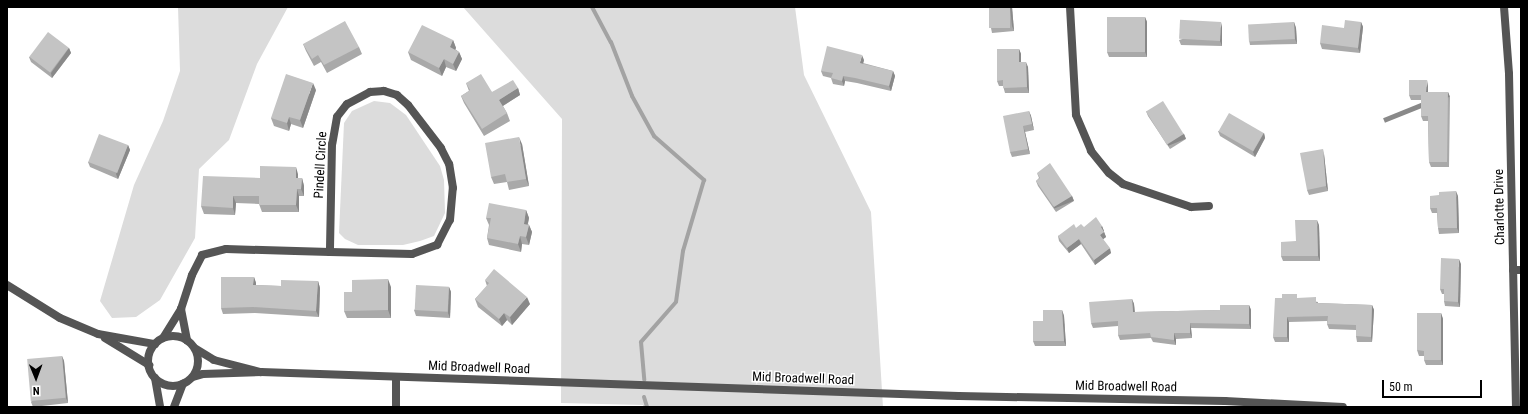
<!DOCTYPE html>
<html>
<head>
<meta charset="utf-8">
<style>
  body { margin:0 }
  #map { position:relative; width:1528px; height:414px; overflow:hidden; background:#fff; font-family:"Roboto Condensed",sans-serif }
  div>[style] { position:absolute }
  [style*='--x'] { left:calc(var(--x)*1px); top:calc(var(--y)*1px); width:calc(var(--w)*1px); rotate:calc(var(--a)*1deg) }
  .green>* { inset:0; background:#dcdcdc }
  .stream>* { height:4px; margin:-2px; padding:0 2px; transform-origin:2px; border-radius:2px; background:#a3a3a3 }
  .minor>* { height:8px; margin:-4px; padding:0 4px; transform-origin:4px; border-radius:4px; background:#555 }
  .tertiary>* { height:8px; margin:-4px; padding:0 4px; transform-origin:4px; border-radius:4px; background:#555 }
  .tertiary>.ring { margin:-4px; padding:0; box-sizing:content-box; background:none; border:8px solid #555; border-radius:50% }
  .wall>* { inset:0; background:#a9a9a9 }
  .shaded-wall>* { inset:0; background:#898989; transform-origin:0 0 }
  .building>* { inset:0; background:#c4c4c4; transform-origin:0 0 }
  span { translate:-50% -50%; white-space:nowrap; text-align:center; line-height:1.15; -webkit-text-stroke:3px #fff; paint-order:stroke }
  .street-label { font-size:13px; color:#000 }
  .frame { position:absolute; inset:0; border:8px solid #000; pointer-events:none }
  .north { position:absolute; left:16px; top:358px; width:40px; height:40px; -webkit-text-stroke:3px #fff; paint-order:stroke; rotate:179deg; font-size:11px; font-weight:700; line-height:16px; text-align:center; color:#000 }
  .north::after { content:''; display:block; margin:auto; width:14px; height:18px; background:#000; clip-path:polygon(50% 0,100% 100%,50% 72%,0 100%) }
  .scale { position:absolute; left:1382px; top:380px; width:100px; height:18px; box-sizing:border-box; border:2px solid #000; border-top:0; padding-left:5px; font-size:12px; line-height:14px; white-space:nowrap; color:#000; -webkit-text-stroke:3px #fff; paint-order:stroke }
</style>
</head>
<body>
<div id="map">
  <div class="green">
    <i style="clip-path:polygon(178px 7px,288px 7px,257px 64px,229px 140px,199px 169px,195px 238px,160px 300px,136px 317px,112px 318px,100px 301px,134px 185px,163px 121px,180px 71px)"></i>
    <i style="clip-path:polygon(463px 7px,795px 7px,804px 75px,871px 212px,883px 407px,643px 407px,643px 405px,561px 403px,562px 119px)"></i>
    <i style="clip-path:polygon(374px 101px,390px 103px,406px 115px,440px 166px,444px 180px,445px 213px,434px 236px,420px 241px,403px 245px,358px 245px,345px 239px,339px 233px,344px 123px,352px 111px)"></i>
  </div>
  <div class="stream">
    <i style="--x:592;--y:7;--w:40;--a:62"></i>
    <i style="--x:611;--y:42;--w:58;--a:68.7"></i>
    <i style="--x:632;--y:96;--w:46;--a:61.2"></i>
    <i style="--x:654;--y:136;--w:67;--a:41.3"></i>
    <i style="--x:704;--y:180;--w:74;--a:106.5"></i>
    <i style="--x:683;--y:251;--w:51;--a:97.8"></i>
    <i style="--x:676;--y:302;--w:53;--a:131.2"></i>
    <i style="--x:641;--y:342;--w:38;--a:85"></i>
    <i style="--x:644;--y:397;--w:10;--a:73"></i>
  </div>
  <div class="minor">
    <i style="--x:1070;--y:7;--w:108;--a:86.8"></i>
    <i style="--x:1076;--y:115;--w:39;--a:67"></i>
    <i style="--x:1091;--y:151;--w:28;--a:51"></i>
    <i style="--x:1109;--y:173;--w:18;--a:38"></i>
    <i style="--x:1123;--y:184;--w:72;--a:18.7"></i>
    <i style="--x:1191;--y:207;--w:18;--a:-3"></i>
    <i style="--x:1513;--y:270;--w:8;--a:0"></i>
    <i style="--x:181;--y:309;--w:32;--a:79"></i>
    <i style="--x:163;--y:338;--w:34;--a:-58"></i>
    <i style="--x:181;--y:309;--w:36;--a:-72"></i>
    <i style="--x:192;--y:275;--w:22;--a:-63"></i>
    <i style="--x:202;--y:255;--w:25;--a:-14"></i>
    <i style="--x:226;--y:249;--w:104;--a:1.7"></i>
    <i style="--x:330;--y:252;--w:82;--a:1.4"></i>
    <i style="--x:412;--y:254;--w:27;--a:-20"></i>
    <i style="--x:437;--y:245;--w:28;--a:-63"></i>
    <i style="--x:450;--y:220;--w:32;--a:-85"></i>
    <i style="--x:453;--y:188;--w:24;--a:-99"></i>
    <i style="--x:449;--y:164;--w:18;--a:-117"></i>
    <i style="--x:441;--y:148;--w:54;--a:-127.5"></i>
    <i style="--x:408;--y:105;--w:15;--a:-138"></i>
    <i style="--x:397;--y:95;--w:14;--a:-163"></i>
    <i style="--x:384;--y:91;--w:14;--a:176"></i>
    <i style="--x:370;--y:92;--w:26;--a:152"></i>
    <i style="--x:347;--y:104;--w:16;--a:128"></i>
    <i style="--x:337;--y:117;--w:27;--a:100"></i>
    <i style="--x:332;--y:144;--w:108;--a:91.1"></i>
    <i style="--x:396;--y:377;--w:30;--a:90"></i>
    <i style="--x:155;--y:378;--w:29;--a:80"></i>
    <i style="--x:174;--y:407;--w:25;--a:-69"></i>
  </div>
  <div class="tertiary">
    <i style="--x:1504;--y:7;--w:67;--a:85.7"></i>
    <i style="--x:1509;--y:74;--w:333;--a:88.8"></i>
    <i style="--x:7;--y:285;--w:62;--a:31.9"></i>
    <i style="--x:60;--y:318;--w:41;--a:22.8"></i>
    <i style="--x:98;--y:334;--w:58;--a:10"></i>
    <i class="ring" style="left:148px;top:336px;width:42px;height:42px"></i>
    <i style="--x:105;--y:338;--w:52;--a:31.5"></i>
    <i style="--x:196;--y:349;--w:21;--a:31"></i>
    <i style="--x:214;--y:360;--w:48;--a:14.6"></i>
    <i style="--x:193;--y:377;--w:10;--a:-17"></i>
    <i style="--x:203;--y:374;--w:58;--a:-2"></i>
    <i style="--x:261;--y:372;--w:698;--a:1.97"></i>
    <i style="--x:959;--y:396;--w:266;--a:1.1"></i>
    <i style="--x:1225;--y:401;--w:118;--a:2.9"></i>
  </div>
  <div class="wall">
    <i style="clip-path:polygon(989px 7px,1012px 7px,1014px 31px,992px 33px,991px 28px)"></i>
    <i style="clip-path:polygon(1145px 17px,1147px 22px,1147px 57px,1109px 57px,1107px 52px)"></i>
    <i style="clip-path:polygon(1294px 22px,1296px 28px,1297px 44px,1250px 45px,1249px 40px)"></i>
    <i style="clip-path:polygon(1361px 22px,1363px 27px,1360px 53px,1322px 49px,1320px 43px,1344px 28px)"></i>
    <i style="clip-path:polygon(1222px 27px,1222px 46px,1181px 45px,1179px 40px)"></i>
    <i style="clip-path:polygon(453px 40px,456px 48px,455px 49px,459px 52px,462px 59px,456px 71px,446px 67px,442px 76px,411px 60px,408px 52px)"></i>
    <i style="clip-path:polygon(303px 44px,359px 47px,362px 54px,327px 73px,321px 62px,314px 66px,306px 51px)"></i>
    <i style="clip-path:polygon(69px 48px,71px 53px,52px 78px,31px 62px,29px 57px)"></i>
    <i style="clip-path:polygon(1019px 49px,1021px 54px,1021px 62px,1028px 67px,1029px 93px,1005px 93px,1003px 86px,999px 86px,997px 81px)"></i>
    <i style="clip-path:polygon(864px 60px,863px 63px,893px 71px,895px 76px,891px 91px,857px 83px,845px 81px,844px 86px,833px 84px,831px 78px,823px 76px,821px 71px)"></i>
    <i style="clip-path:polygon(466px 83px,492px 92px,518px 88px,520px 95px,503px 106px,507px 113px,510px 121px,484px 136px,464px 103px,461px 96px,469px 91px)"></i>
    <i style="clip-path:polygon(1428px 86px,1428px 92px,1448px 92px,1450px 97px,1449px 167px,1431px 167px,1429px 162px,1428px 121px,1423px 121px,1421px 116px,1421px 100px,1411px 100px,1409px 95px)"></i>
    <i style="clip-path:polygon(316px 90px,303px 128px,291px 124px,289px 131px,274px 126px,271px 118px)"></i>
    <i style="clip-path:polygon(1029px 111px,1031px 116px,1034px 130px,1025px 132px,1030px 154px,1012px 157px,1010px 152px)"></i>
    <i style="clip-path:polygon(1146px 111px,1184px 134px,1186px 139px,1170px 149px,1148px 116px)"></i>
    <i style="clip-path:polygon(1218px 131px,1264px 133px,1265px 138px,1255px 157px,1220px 136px)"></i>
    <i style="clip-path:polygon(522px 144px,529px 186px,509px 190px,507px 182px,494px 184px,491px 177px)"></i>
    <i style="clip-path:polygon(128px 145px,130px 150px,118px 179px,90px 167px,88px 162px)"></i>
    <i style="clip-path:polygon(1324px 154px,1328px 191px,1309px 195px,1307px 190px)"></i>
    <i style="clip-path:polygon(1037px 173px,1072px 196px,1074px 201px,1056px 212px,1038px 186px,1036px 181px,1039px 178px)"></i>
    <i style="clip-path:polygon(298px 174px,298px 178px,302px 178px,304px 186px,304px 196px,299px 196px,299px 212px,262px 212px,259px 204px,236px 203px,235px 215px,204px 214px,201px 206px,260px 178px)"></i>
    <i style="clip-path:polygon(1458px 196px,1459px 233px,1439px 234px,1438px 228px,1437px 213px,1432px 213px,1430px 208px)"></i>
    <i style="clip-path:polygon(526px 210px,529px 218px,528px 224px,529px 225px,532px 232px,529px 245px,522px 244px,521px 252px,489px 245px,487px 238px,489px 225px,486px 218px)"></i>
    <i style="clip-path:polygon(1319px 225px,1320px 261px,1283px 261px,1281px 256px,1296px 241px)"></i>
    <i style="clip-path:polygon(1102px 226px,1106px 237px,1103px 239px,1111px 253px,1095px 265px,1081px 244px,1069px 253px,1059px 241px,1058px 236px,1076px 228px)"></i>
    <i style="clip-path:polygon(1461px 264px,1460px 307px,1445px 306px,1444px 301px,1444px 294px,1442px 294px,1440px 289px)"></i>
    <i style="clip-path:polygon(254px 277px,256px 283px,256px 285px,281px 286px,318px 281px,320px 288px,319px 317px,255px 313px,223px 314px,221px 308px)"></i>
    <i style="clip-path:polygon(485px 280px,530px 304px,512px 325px,507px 320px,502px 326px,478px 307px,475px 299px,487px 286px)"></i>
    <i style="clip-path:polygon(391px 287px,391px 318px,347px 318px,344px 311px)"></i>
    <i style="clip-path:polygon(449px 287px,451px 292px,450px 318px,416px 316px,414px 310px)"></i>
    <i style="clip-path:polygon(1282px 298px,1298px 298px,1318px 302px,1318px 303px,1372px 305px,1374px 310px,1372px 342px,1357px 342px,1356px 336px,1356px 330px,1329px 329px,1327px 324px,1327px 321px,1289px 322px,1289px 342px,1275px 342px,1273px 337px)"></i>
    <i style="clip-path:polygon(1132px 299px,1134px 304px,1135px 312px,1220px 310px,1249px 305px,1251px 310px,1251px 329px,1191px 328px,1192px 338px,1176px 339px,1176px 345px,1153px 342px,1151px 338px,1120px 340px,1118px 335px,1118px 326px,1093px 328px,1091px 323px)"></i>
    <i style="clip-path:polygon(1062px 310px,1064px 316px,1066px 346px,1035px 346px,1033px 341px,1043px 321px)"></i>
    <i style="clip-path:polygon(1441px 313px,1443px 319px,1443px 365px,1426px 365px,1424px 360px,1424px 356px,1419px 356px,1417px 350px)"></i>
    <i style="clip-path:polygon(62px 356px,64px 361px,68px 403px,33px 407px,31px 402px)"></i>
  </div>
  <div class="shaded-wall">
    <i style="clip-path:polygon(1010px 7px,1012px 7px,1014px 31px,1012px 26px)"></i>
    <i style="clip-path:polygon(1145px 17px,1147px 22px,1147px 57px,1145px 52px)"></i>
    <i style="clip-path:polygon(1221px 22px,1222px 27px,1222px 46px,1220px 41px)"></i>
    <i style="clip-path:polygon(1294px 22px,1296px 28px,1297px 44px,1295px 39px)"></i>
    <i style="clip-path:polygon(1361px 22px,1363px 27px,1360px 53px,1358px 48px)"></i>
    <i style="clip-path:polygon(453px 40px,456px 48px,453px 54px,450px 47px)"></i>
    <i style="clip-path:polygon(69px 48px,71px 53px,52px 78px,51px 73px)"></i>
    <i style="clip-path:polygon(1019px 49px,1021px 54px,1021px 67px,1019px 62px)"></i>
    <i style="clip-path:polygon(459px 52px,462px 59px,456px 71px,453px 64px)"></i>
    <i style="clip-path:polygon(862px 55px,864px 60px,862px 68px,860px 63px)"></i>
    <i style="clip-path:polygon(444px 59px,446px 67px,442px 76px,439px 68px)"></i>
    <i style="clip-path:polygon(1026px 62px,1028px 67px,1029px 93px,1027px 87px)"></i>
    <i style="clip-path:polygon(893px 71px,895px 76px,891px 91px,889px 86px)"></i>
    <i style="clip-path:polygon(843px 76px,845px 81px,844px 86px,842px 81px)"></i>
    <i style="clip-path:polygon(1427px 80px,1428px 86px,1428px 97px,1426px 92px)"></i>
    <i style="clip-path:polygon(313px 83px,316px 90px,303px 128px,300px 120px)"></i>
    <i style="clip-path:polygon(518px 88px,520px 95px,501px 107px,499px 100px)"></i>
    <i style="left:1448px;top:92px;width:5px;height:70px;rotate:68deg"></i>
    <i style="clip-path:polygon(1029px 111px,1031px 116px,1034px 130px,1032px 124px)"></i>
    <i style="clip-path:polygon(289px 117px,291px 124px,289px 131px,287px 123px)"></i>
    <i style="clip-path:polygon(1023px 126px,1025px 132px,1030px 154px,1028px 149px)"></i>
    <i style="clip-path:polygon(1264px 133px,1265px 138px,1255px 157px,1253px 152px)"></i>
    <i style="left:1184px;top:134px;width:5px;height:19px;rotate:68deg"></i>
    <i style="clip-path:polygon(519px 137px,522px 144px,529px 186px,526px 179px)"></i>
    <i style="clip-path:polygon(128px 145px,130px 150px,118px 179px,116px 174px)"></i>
    <i style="clip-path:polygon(1323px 149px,1324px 154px,1328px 191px,1326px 186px)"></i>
    <i style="clip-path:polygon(296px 167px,298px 174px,298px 186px,296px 178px)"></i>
    <i style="clip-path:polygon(302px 178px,304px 186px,304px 196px,301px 189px)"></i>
    <i style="clip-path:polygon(297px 189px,299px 196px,299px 212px,296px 205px)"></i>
    <i style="clip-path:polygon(1456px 191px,1458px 196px,1459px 233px,1457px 228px)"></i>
    <i style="clip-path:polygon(233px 196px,236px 203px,235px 215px,233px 208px)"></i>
    <i style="left:1072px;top:196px;width:5px;height:21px;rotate:68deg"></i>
    <i style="clip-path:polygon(526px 210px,529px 218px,526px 231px,524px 224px)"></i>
    <i style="clip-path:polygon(1317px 220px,1319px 225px,1320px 261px,1318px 256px)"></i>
    <i style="clip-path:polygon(529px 225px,532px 232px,529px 245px,526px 237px)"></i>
    <i style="clip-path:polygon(1102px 226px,1104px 231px,1102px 233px,1101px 227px)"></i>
    <i style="clip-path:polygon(1104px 232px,1106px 237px,1102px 240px,1100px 235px)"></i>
    <i style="clip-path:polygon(520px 236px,522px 244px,521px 252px,518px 244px)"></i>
    <i style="clip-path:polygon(1079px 239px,1081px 244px,1069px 253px,1067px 248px)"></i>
    <i style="clip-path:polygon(1110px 248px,1111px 253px,1095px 265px,1094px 260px)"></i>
    <i style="clip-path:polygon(1459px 259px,1461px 264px,1460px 307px,1458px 302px)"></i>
    <i style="clip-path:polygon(254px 277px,256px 283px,256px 292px,253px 285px)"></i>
    <i style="clip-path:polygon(388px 279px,391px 287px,391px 318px,388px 310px)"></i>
    <i style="clip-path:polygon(318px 281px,320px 288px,319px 317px,316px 311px)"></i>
    <i style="clip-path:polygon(449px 287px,451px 292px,450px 318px,448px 313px)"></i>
    <i style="clip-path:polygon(527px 297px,530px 304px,512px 325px,510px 317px)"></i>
    <i style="clip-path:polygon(1132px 299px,1134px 304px,1135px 317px,1133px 312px)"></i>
    <i style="clip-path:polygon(1249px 305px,1251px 310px,1251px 329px,1249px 324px)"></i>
    <i style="clip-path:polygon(1372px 305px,1374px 310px,1372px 342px,1371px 337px)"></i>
    <i style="clip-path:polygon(1062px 310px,1064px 316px,1066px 346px,1064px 341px)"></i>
    <i style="clip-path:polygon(504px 313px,507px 320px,502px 326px,499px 319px)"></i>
    <i style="clip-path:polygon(1441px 313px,1443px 319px,1443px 365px,1441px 360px)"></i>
    <i style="clip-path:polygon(1287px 317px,1289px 322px,1289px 342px,1287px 337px)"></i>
    <i style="clip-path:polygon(1190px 323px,1191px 328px,1192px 338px,1190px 333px)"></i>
    <i style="clip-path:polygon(1174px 333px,1176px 339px,1176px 345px,1174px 340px)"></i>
    <i style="clip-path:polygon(62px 356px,64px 361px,68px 403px,66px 398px)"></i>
  </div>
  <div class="building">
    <i style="left:989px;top:7px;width:21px;height:21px"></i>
    <i style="left:1145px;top:17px;width:35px;height:38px;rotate:90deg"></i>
    <i style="clip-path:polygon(1345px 20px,1361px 22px,1358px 48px,1320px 43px,1322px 25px,1344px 28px)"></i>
    <i style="clip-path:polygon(345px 21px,359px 47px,324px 65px,318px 55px,312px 59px,303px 44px)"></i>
    <i style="left:1221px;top:22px;width:19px;height:41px;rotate:93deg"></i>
    <i style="left:1294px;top:22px;width:17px;height:46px;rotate:87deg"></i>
    <i style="clip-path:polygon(422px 25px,453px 40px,450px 47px,459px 52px,453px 64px,444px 59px,439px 68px,408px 52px)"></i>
    <i style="left:48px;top:32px;width:26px;height:31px;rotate:37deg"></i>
    <i style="clip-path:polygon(827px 46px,862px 55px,860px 63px,893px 71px,889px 86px,855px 78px,843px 76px,842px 81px,831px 78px,833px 73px,821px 71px)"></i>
    <i style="clip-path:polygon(997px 49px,1019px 49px,1019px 62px,1026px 62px,1027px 87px,1003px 88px,1003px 80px,997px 81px)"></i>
    <i style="clip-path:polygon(286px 74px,313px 83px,300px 120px,289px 117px,287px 123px,271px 118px)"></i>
    <i style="clip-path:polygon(481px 74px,492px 92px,513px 80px,518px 88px,499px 100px,507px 113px,482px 129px,461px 96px,470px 90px,466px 83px)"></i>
    <i style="clip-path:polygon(1409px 80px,1427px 80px,1426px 92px,1448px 92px,1447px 162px,1429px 162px,1428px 116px,1421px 116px,1421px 95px,1409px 95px)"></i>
    <i style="left:1163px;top:101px;width:39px;height:20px;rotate:58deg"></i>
    <i style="clip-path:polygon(1029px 111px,1032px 124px,1023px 126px,1028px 149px,1010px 152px,1003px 116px)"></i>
    <i style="left:1229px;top:113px;width:40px;height:21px;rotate:30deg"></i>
    <i style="left:99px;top:134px;width:31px;height:30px;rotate:21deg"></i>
    <i style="clip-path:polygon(519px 137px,526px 179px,507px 182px,505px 174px,491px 177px,485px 143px)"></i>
    <i style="clip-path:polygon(1323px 149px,1326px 186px,1307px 190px,1300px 153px)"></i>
    <i style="clip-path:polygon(1050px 163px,1072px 196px,1054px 207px,1036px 181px,1040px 178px,1037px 173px)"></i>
    <i style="clip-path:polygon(260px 166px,296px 167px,296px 178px,302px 178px,301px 189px,297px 189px,296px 205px,259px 205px,259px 196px,233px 196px,233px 208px,201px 206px,203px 176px,260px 178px)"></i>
    <i style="clip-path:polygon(1456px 191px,1457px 228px,1438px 228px,1437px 208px,1430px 208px,1430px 196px,1439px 195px,1439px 192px)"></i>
    <i style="clip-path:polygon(489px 203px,526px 210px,524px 224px,529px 225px,526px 237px,520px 236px,518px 244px,487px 238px,491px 218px,486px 218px)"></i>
    <i style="clip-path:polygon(1096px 217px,1102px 226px,1101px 227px,1104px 232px,1100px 235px,1110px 248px,1094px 260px,1079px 239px,1067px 248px,1058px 236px,1074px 224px,1076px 228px,1081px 224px,1084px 227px)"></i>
    <i style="clip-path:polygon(1295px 220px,1317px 220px,1318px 256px,1281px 256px,1281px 242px,1296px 241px)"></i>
    <i style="clip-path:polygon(1441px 258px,1459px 259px,1458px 302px,1444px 301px,1444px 289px,1440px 289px)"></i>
    <i style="clip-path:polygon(494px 269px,527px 297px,510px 317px,504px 313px,499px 319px,475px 299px,489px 283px,485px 280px)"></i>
    <i style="clip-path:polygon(221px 277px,254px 277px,253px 285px,281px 286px,281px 280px,318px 281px,316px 311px,253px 307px,221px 308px)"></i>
    <i style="clip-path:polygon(388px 279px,388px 310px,344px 311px,344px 292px,352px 292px,352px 280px)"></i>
    <i style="left:416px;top:285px;width:33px;height:25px;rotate:3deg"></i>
    <i style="clip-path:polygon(1282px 294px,1297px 294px,1297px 298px,1316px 297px,1316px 303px,1372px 305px,1371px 337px,1356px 336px,1356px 325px,1327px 324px,1328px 316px,1287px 317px,1287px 337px,1273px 337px,1275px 298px,1282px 298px)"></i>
    <i style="clip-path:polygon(1132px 299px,1133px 312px,1220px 310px,1220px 305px,1249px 305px,1249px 324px,1190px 323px,1190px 333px,1174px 333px,1174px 340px,1151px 337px,1150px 333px,1118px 335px,1118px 321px,1091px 323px,1089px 302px)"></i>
    <i style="clip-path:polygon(1043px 310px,1062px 310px,1064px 341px,1033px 341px,1033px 321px,1043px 321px)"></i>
    <i style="clip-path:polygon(1417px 313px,1441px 313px,1441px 360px,1424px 360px,1424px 351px,1417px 350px)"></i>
    <i style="left:62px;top:356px;width:42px;height:35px;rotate:85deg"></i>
  </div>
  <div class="street-label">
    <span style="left:321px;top:165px;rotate:-87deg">Pindell Circle</span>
    <span style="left:1500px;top:207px;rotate:-91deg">Charlotte Drive</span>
    <span style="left:479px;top:368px;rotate:2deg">Mid Broadwell Road</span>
    <span style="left:803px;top:379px;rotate:2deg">Mid Broadwell Road</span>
    <span style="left:1126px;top:387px;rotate:1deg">Mid Broadwell Road</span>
  </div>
  <div class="frame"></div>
  <div class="north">N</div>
  <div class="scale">50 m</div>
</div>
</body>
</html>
